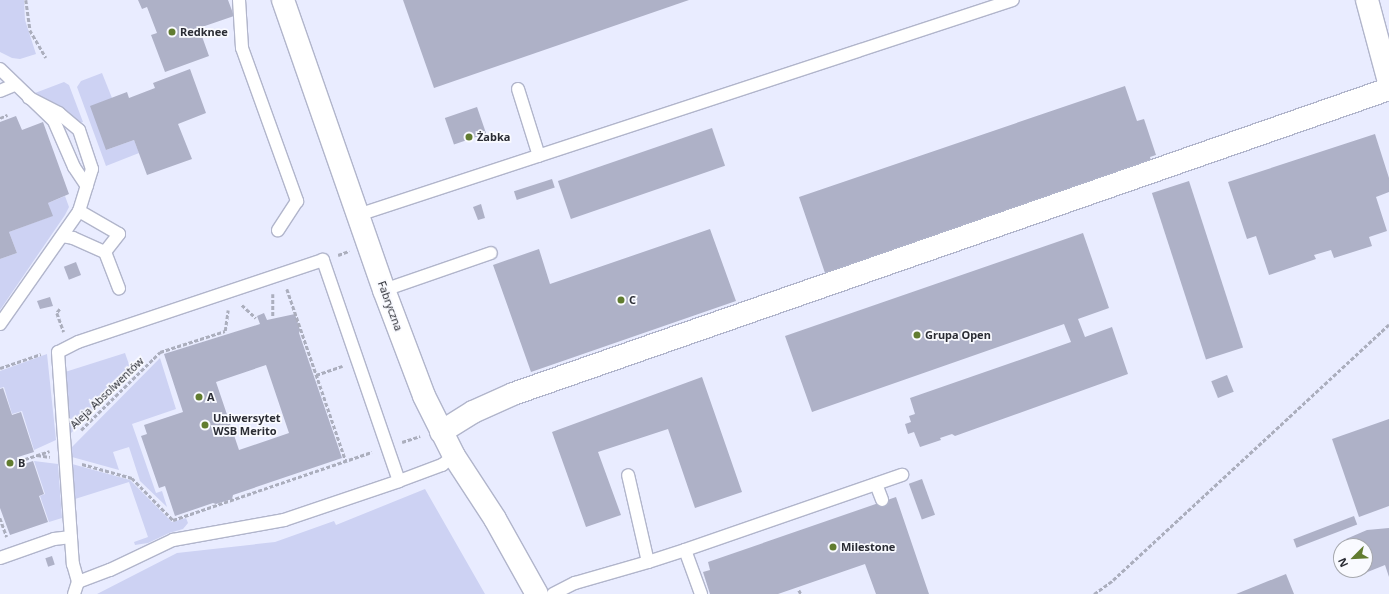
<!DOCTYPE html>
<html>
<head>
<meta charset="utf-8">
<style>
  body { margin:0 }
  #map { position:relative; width:1389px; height:594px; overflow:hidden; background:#e9ecff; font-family:"Noto Sans",sans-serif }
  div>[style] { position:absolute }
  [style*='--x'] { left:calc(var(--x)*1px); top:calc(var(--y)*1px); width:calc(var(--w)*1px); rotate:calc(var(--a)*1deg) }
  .green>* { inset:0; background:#cdd2f3 }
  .building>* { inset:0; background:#aeb1c7; transform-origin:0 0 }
  .path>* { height:2.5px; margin-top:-1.25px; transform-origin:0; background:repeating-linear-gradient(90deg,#abaebd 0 4px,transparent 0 6px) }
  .roads { filter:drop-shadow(1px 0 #b1b5cb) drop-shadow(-1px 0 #b1b5cb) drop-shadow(0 1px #b1b5cb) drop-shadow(0 -1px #b1b5cb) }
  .lane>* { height:12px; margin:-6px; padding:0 6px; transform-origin:6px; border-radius:6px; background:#fff }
  .street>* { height:22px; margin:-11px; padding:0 11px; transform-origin:11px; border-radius:11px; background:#fff }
  .dots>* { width:11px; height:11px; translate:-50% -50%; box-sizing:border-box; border:2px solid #f9faff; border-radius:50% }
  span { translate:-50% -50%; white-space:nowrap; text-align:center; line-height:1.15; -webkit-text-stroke:3.5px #f9faff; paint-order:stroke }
  .poi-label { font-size:11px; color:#2a2c34; font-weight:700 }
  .left { translate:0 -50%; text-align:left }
  .street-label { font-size:11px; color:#2a2c34 }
  .north { position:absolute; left:1333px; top:538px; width:40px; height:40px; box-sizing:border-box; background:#f9faff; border:1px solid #a6a8ae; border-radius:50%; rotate:246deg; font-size:11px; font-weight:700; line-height:16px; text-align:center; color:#2a2c34 }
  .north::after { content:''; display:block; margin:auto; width:14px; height:18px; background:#617c30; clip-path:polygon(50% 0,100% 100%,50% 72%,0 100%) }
</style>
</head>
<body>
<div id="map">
  <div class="green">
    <i style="clip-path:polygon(0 0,24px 0,25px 20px,36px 54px,20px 59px,12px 58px,0 52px)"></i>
    <i style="clip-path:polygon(102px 73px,112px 98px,106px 150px,134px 140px,139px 153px,106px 166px,77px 87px,81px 81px)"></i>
    <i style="clip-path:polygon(64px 82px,69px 85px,83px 122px,79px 123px,68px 113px,35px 93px)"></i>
    <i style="clip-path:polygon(65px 196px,69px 207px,65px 215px,0 310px,0 259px,17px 253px,9px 232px,52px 216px,48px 203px)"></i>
    <i style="clip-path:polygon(125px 353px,132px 373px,70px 434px,65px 372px)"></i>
    <i style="clip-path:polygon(47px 354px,56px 440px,34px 450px,22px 411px,12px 414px,4px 387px,0 388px,0 371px)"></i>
    <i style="clip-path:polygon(160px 358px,176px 409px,132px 424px,156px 493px,162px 491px,167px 507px,140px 481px,129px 447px,113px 452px,119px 470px,72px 457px,72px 447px)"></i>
    <i style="clip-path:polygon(34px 461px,58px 464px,62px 518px,49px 522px,40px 496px,45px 494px)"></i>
    <i style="clip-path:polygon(72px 464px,130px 480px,172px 522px,186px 518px,188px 523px,183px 529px,169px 533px,148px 543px,135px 545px,134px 542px,148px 537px,129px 482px,75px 499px)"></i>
    <i style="clip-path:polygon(425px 489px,485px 594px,97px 594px,177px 553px,275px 542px,334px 521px,336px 525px)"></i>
  </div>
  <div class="building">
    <i style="clip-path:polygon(138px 0,228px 0,234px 16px,199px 28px,209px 56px,165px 72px,151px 35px,157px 33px,147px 7px,142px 9px)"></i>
    <i style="clip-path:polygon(403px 0,689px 0,434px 88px)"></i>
    <i style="clip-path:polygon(190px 69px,206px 113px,178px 124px,192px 159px,147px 175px,134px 140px,106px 150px,90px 106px,127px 92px,129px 98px,155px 88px,153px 83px)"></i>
    <i style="clip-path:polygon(1125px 86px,1137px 121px,1144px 119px,1156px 155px,1150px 157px,1151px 161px,825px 273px,799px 197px)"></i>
    <i style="left:477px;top:107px;width:28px;height:34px;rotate:71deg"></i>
    <i style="clip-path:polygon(16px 116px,22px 130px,43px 122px,69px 194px,48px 203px,53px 216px,9px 232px,17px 253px,0 259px,0 122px)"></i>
    <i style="left:712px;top:128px;width:40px;height:163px;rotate:71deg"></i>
    <i style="clip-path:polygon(1375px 134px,1389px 178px,1389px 192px,1376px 197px,1387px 231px,1369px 237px,1372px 246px,1334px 258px,1331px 250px,1314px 255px,1316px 259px,1269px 275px,1256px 236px,1247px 239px,1228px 182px)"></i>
    <i style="left:552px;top:179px;width:9px;height:40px;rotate:72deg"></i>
    <i style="left:1189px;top:181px;width:175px;height:39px;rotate:72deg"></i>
    <i style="clip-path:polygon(481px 204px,485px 218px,478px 220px,473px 207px)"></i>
    <i style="clip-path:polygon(710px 229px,736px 301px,531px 372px,493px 265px,539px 249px,550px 284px)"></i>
    <i style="clip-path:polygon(1083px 233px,1109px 308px,1078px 319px,1085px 337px,1112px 327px,1128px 374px,955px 436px,952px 434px,940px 438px,941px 440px,920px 447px,914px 432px,908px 434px,905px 424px,911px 422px,909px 416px,915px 414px,910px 398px,1071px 342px,1064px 324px,812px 412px,785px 336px)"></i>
    <i style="left:76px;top:262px;width:14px;height:13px;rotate:69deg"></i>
    <i style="clip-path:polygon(50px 297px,53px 306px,40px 309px,37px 301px)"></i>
    <i style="clip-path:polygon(evenodd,264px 313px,267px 320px,295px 314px,300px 330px,299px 333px,342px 458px,233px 495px,232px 499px,216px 504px,213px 503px,175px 516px,165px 486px,159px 488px,141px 436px,147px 434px,144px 425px,183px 412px,164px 354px,260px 324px,257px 316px,264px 313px,266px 365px,289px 433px,239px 450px,216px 382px,266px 365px)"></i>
    <i style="left:1227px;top:375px;width:18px;height:17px;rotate:68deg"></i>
    <i style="clip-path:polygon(702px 377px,742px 492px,695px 508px,668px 429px,598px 452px,621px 515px,586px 527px,552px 432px)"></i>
    <i style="clip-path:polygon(3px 388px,12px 415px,21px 412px,34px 452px,18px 457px,21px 465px,33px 461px,44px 494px,39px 496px,48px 522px,10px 535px,0 508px,0 389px)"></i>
    <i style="clip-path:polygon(1389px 419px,1389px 506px,1359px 517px,1332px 439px)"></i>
    <i style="left:922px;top:479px;width:38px;height:14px;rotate:70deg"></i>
    <i style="clip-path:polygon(896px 497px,929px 594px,876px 594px,865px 564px,778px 594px,710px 594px,703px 572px,710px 570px,708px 562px)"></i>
    <i style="left:1354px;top:516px;width:9px;height:65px;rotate:69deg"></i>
    <i style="clip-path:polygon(1389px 528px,1389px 577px,1385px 565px,1360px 575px,1358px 570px,1365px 570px,1365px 546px,1349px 546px,1346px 539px,1367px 530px)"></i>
    <i style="left:52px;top:556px;width:9px;height:7px;rotate:72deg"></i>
    <i style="clip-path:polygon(1286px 574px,1294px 594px,1236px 594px)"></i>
  </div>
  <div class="path">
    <i style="--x:26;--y:0;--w:30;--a:82"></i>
    <i style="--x:30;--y:30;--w:32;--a:60"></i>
    <i style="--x:0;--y:118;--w:8;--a:-23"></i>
    <i style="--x:338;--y:255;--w:12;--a:-20"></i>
    <i style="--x:287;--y:289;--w:182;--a:71.1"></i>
    <i style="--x:273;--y:294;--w:22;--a:90"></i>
    <i style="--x:242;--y:305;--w:19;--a:43"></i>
    <i style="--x:60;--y:309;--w:5;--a:127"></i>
    <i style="--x:57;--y:313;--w:20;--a:70"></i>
    <i style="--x:0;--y:368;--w:43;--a:-18.9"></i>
    <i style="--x:316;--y:375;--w:28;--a:-19"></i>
    <i style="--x:81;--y:430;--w:111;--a:-44.6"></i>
    <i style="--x:160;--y:352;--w:68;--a:-17.9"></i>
    <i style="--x:225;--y:331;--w:21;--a:-82"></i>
    <i style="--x:402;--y:442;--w:19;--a:-18"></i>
    <i style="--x:37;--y:455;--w:13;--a:9"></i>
    <i style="--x:19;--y:461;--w:32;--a:-18"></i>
    <i style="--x:82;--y:464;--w:52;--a:15.6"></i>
    <i style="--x:132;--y:478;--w:59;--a:45.7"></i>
    <i style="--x:173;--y:520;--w:210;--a:-18.9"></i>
    <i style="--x:0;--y:518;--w:20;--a:70"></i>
    <i style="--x:799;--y:590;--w:4;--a:63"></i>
    <i style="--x:1094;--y:594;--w:24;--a:-36"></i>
    <i style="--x:1113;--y:580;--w:376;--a:-42.8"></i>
  </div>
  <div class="roads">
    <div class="lane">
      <i style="--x:239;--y:0;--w:48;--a:86.4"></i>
      <i style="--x:242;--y:48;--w:163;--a:70.2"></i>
      <i style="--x:297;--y:201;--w:35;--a:123"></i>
      <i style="--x:0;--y:69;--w:75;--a:43.9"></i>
      <i style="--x:54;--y:121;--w:50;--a:66.5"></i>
      <i style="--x:74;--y:167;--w:23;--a:56"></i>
      <i style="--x:518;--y:89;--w:70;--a:72.6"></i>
      <i style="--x:0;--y:91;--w:15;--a:-23"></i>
      <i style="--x:79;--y:211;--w:46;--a:29.9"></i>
      <i style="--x:119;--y:234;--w:23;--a:128"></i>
      <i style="--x:358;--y:215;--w:689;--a:-18.17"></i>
      <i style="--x:62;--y:236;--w:11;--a:10"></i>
      <i style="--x:73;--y:238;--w:35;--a:24"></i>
      <i style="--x:105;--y:252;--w:39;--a:69"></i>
      <i style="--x:384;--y:290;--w:113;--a:-19.1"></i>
      <i style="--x:0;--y:324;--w:138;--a:-55"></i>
      <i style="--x:79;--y:211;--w:44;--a:-72.8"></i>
      <i style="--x:92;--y:169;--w:41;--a:-108.4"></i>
      <i style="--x:79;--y:130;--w:26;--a:-140"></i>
      <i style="--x:59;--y:113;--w:34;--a:-153"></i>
      <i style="--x:399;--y:481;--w:234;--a:-109"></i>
      <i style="--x:323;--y:260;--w:258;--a:161.5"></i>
      <i style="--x:78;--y:342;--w:22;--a:153"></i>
      <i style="--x:58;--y:352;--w:213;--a:86"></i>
      <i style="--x:73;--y:564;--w:19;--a:74"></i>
      <i style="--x:78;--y:582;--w:34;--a:-21"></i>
      <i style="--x:110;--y:570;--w:70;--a:-25.5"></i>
      <i style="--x:173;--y:540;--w:113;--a:-10.2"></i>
      <i style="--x:284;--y:520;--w:121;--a:-18.7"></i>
      <i style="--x:399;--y:481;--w:46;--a:-20.4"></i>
      <i style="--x:442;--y:465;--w:15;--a:-37"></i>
      <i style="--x:876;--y:484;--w:17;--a:69"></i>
      <i style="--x:685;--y:550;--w:230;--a:-19.1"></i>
      <i style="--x:0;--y:558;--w:57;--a:-19.4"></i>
      <i style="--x:54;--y:539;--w:17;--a:-7"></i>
      <i style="--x:648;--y:562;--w:39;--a:-18"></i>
      <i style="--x:685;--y:550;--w:47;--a:70"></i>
      <i style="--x:74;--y:594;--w:13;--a:-72"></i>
      <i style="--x:553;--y:594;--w:25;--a:-27"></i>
      <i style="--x:575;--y:583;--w:76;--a:-16"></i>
      <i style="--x:648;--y:562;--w:89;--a:-102.9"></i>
    </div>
    <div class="street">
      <i style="--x:283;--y:0;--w:307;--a:70.8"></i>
      <i style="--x:384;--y:290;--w:113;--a:69.3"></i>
      <i style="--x:424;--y:396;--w:67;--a:63.4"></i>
      <i style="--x:454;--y:456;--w:75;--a:56.9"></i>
      <i style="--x:495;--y:519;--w:86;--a:60.8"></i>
      <i style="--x:1367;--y:0;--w:85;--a:75"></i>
      <i style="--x:441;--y:432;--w:38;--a:-32"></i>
      <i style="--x:473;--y:412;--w:44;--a:-24.2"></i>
      <i style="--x:513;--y:394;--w:928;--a:-19.2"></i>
    </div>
  </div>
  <div class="dots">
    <i style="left:172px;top:32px;background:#617c30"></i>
    <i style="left:469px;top:137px;background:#617c30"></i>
    <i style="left:621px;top:300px;background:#617c30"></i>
    <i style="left:917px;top:335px;background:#617c30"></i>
    <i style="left:199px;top:397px;background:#617c30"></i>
    <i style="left:205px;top:425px;background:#617c30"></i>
    <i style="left:10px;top:463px;background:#617c30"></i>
    <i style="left:833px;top:547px;background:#617c30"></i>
  </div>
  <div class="poi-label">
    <span class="left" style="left:180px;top:32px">Redknee</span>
    <span class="left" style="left:477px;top:137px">Żabka</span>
    <span class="left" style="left:629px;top:300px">C</span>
    <span class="left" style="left:925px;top:335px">Grupa Open</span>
    <span class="left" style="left:207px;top:397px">A</span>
    <span class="left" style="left:213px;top:425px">Uniwersytet<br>WSB Merito</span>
    <span class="left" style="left:18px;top:463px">B</span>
    <span class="left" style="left:841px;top:547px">Milestone</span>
  </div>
  <div class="street-label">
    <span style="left:390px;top:306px;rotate:70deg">Fabryczna</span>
    <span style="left:107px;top:393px;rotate:-44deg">Aleja Absolwentów</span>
  </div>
  <div class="north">N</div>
</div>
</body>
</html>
